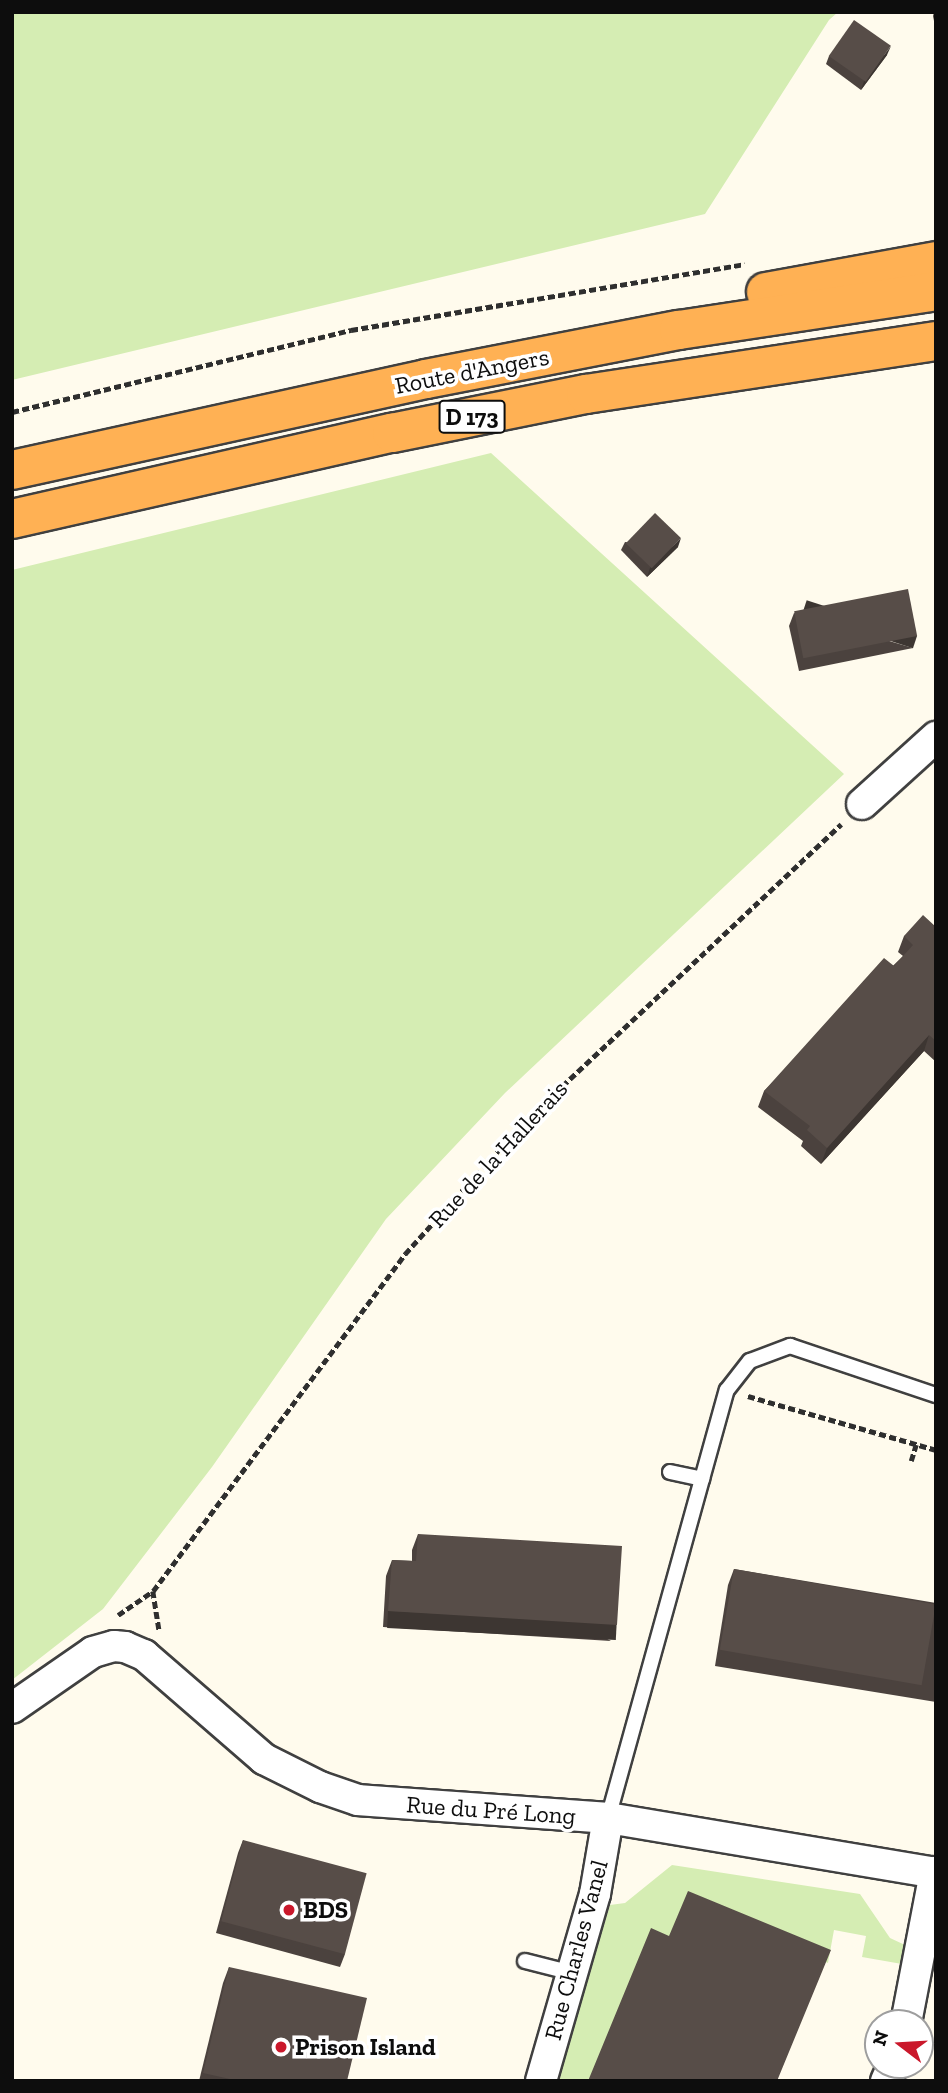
<!DOCTYPE html>
<html>
<head>
<meta charset="utf-8">
<style>
  body { margin:0 }
  #map { position:relative; width:948px; height:2093px; overflow:hidden; background:#fffbed; font-family:"Zilla Slab",serif }
  div>[style] { position:absolute }
  [style*='--x'] { left:calc(var(--x)*1px); top:calc(var(--y)*1px); width:calc(var(--w)*1px); rotate:calc(var(--a)*1deg) }
  .green>* { inset:0; background:#d5edb3 }
  .path>* { height:4.5px; margin-top:-2.25px; transform-origin:0; background:repeating-linear-gradient(90deg,#2f2f2f 0 7px,transparent 0 10.5px) }
  .roads { filter:drop-shadow(2px 0 #404040) drop-shadow(-2px 0 #404040) drop-shadow(0 2px #404040) drop-shadow(0 -2px #404040) }
  .service>* { height:14px; margin:-7px; padding:0 7px; transform-origin:7px; border-radius:7px; background:#fff }
  .minor>* { height:30px; margin:-15px; padding:0 15px; transform-origin:15px; border-radius:15px; background:#fff }
  .trunk>* { height:38px; margin:-19px; padding:0 19px; transform-origin:19px; border-radius:19px; background:#ffb154 }
  .wall>* { inset:0; background:#4b423e }
  .shaded-wall>* { inset:0; background:#3d3632; transform-origin:0 0 }
  .building>* { inset:0; background:#574d48; transform-origin:0 0 }
  .dots>* { width:19px; height:19px; translate:-50% -50%; box-sizing:border-box; border:4px solid #fff; border-radius:50% }
  span { translate:-50% -50%; white-space:nowrap; text-align:center; line-height:1.15; -webkit-text-stroke:7px #fff; paint-order:stroke }
  .shield-label span { padding:2px 5px; background:#fff; border:2px solid; border-radius:5px; -webkit-text-stroke-width:0 }
  .shield-label { font-size:23px; color:#0d0d0d; font-weight:700 }
  .street-label { font-size:24px; color:#0d0d0d }
  .poi-label { font-size:24px; color:#0d0d0d; font-weight:700 }
  .left { translate:0 -50%; text-align:left }
  .frame { position:absolute; inset:0; border:14px solid #0d0d0d; pointer-events:none }
  .north { position:absolute; left:864px; top:2009px; width:70px; height:70px; box-sizing:border-box; background:#fff; border:2px solid #9e9e9e; border-radius:50%; rotate:287deg; font-size:19px; font-weight:700; line-height:28px; text-align:center; color:#0d0d0d }
  .north::after { content:''; display:block; margin:auto; width:24px; height:32px; background:#ca182b; clip-path:polygon(50% 0,100% 100%,50% 72%,0 100%) }
</style>
</head>
<body>
<div id="map">
  <div class="green">
    <i style="clip-path:polygon(12px 12px,838px 12px,829px 20px,705px 214px,12px 380px)"></i>
    <i style="clip-path:polygon(491px 453px,844px 774px,505px 1093px,386px 1219px,212px 1467px,103px 1609px,12px 1680px,12px 570px)"></i>
    <i style="clip-path:polygon(672px 1865px,860px 1894px,890px 1938px,905px 1945px,902px 1964px,862px 1957px,866px 1936px,834px 1930px,828px 1963px,683px 1904px,665px 1948px,589px 2081px,556px 2081px,610px 1905px,625px 1903px)"></i>
  </div>
  <div class="path">
    <i style="--x:12;--y:412;--w:349;--a:-13.6"></i>
    <i style="--x:351;--y:330;--w:399;--a:-9.5"></i>
    <i style="--x:748;--y:1396;--w:196;--a:16"></i>
    <i style="--x:911;--y:1461;--w:17;--a:-73"></i>
    <i style="--x:153;--y:1591;--w:39;--a:81"></i>
    <i style="--x:118;--y:1615;--w:42;--a:-34.4"></i>
    <i style="--x:153;--y:1591;--w:421;--a:-53.2"></i>
    <i style="--x:405;--y:1254;--w:178;--a:-48"></i>
    <i style="--x:524;--y:1122;--w:435;--a:-43.2"></i>
  </div>
  <div class="roads">
    <div class="service">
      <i style="--x:670;--y:1472;--w:33;--a:12"></i>
      <i style="--x:608;--y:1818;--w:444;--a:-74.5"></i>
      <i style="--x:727;--y:1390;--w:37;--a:-52"></i>
      <i style="--x:750;--y:1361;--w:43;--a:-20.6"></i>
      <i style="--x:790;--y:1346;--w:154;--a:18.6"></i>
      <i style="--x:525;--y:1961;--w:49;--a:14.3"></i>
    </div>
    <div class="minor">
      <i style="--x:862;--y:804;--w:100;--a:-42.2"></i>
      <i style="--x:12;--y:1708;--w:98;--a:-34.7"></i>
      <i style="--x:93;--y:1652;--w:22;--a:-16"></i>
      <i style="--x:114;--y:1646;--w:11;--a:5"></i>
      <i style="--x:125;--y:1647;--w:21;--a:23"></i>
      <i style="--x:144;--y:1655;--w:159;--a:40.9"></i>
      <i style="--x:264;--y:1759;--w:63;--a:26.6"></i>
      <i style="--x:320;--y:1787;--w:40;--a:18.9"></i>
      <i style="--x:358;--y:1800;--w:251;--a:4.1"></i>
      <i style="--x:608;--y:1818;--w:333;--a:9.5"></i>
      <i style="--x:906;--y:2023;--w:154;--a:-79.1"></i>
      <i style="--x:541;--y:2081;--w:195;--a:-73.9"></i>
      <i style="--x:595;--y:1894;--w:77;--a:-80.3"></i>
      <i style="--x:886;--y:2081;--w:17;--a:-66"></i>
    </div>
    <div class="trunk">
      <i style="--x:766;--y:292;--w:173;--a:-10.3"></i>
      <i style="--x:12;--y:470;--w:424;--a:-12.4"></i>
      <i style="--x:426;--y:379;--w:258;--a:-11"></i>
      <i style="--x:679;--y:330;--w:260;--a:-8.6"></i>
      <i style="--x:12;--y:519;--w:390;--a:-12.8"></i>
      <i style="--x:392;--y:433;--w:198;--a:-11.4"></i>
      <i style="--x:586;--y:394;--w:354;--a:-8.6"></i>
    </div>
  </div>
  <div class="wall">
    <i style="clip-path:polygon(934px 12px,936px 12px,936px 31px,933px 16px)"></i>
    <i style="clip-path:polygon(887px 55px,861px 90px,826px 64px,829px 56px)"></i>
    <i style="clip-path:polygon(625px 542px,678px 547px,647px 577px,621px 550px)"></i>
    <i style="clip-path:polygon(794px 613px,913px 648px,799px 671px,789px 626px)"></i>
    <i style="clip-path:polygon(936px 927px,936px 1062px,924px 1051px,821px 1164px,801px 1146px,803px 1141px,758px 1107px,764px 1091px,903px 956px,898px 952px,904px 936px)"></i>
    <i style="clip-path:polygon(418px 1534px,611px 1641px,383px 1627px,386px 1576px,392px 1560px,412px 1561px,412px 1550px)"></i>
    <i style="clip-path:polygon(734px 1569px,936px 1603px,936px 1702px,715px 1666px,728px 1585px)"></i>
    <i style="clip-path:polygon(243px 1840px,345px 1954px,340px 1967px,216px 1933px,238px 1853px)"></i>
    <i style="clip-path:polygon(229px 1967px,347px 2081px,199px 2081px,223px 1983px)"></i>
  </div>
  <div class="shaded-wall">
    <i style="clip-path:polygon(891px 46px,887px 55px,861px 90px,864px 81px)"></i>
    <i style="clip-path:polygon(681px 538px,678px 547px,647px 577px,650px 568px)"></i>
    <i style="left:917px;top:636px;width:13px;height:116px;rotate:108deg"></i>
    <i style="clip-path:polygon(929px 1035px,924px 1051px,821px 1164px,827px 1148px)"></i>
    <i style="left:388px;top:1611px;width:229px;height:17px;rotate:3deg"></i>
  </div>
  <div class="building">
    <i style="left:854px;top:20px;width:45px;height:44px;rotate:35deg"></i>
    <i style="left:655px;top:513px;width:36px;height:42px;rotate:44deg"></i>
    <i style="left:908px;top:589px;width:48px;height:116px;rotate:79deg"></i>
    <i style="clip-path:polygon(923px 915px,936px 927px,936px 1041px,929px 1035px,827px 1148px,807px 1130px,810px 1126px,764px 1091px,884px 958px,894px 966px,913px 945px,904px 936px)"></i>
    <i style="clip-path:polygon(418px 1534px,622px 1546px,617px 1625px,388px 1611px,392px 1560px,416px 1561px)"></i>
    <i style="left:734px;top:1569px;width:205px;height:82px;rotate:10deg"></i>
    <i style="left:243px;top:1840px;width:128px;height:84px;rotate:15deg"></i>
    <i style="clip-path:polygon(688px 1891px,831px 1950px,777px 2081px,588px 2081px,651px 1928px,669px 1936px)"></i>
    <i style="clip-path:polygon(229px 1967px,367px 1998px,347px 2081px,239px 2081px,203px 2073px)"></i>
  </div>
  <div class="dots">
    <i style="left:289px;top:1910px;background:#ca182b"></i>
    <i style="left:281px;top:2047px;background:#ca182b"></i>
  </div>
  <div class="shield-label">
    <span style="left:472px;top:417px">D 173</span>
  </div>
  <div class="street-label">
    <span style="left:472px;top:371px;rotate:-11deg">Route d'Angers</span>
    <span style="left:498px;top:1154px;rotate:-47deg">Rue de la Hallerais</span>
    <span style="left:491px;top:1810px;rotate:4deg">Rue du Pré Long</span>
    <span style="left:576px;top:1950px;rotate:-75deg">Rue Charles Vanel</span>
  </div>
  <div class="poi-label">
    <span class="left" style="left:303px;top:1910px">BDS</span>
    <span class="left" style="left:295px;top:2047px">Prison Island</span>
  </div>
  <div class="frame"></div>
  <div class="north">N</div>
</div>
</body>
</html>
